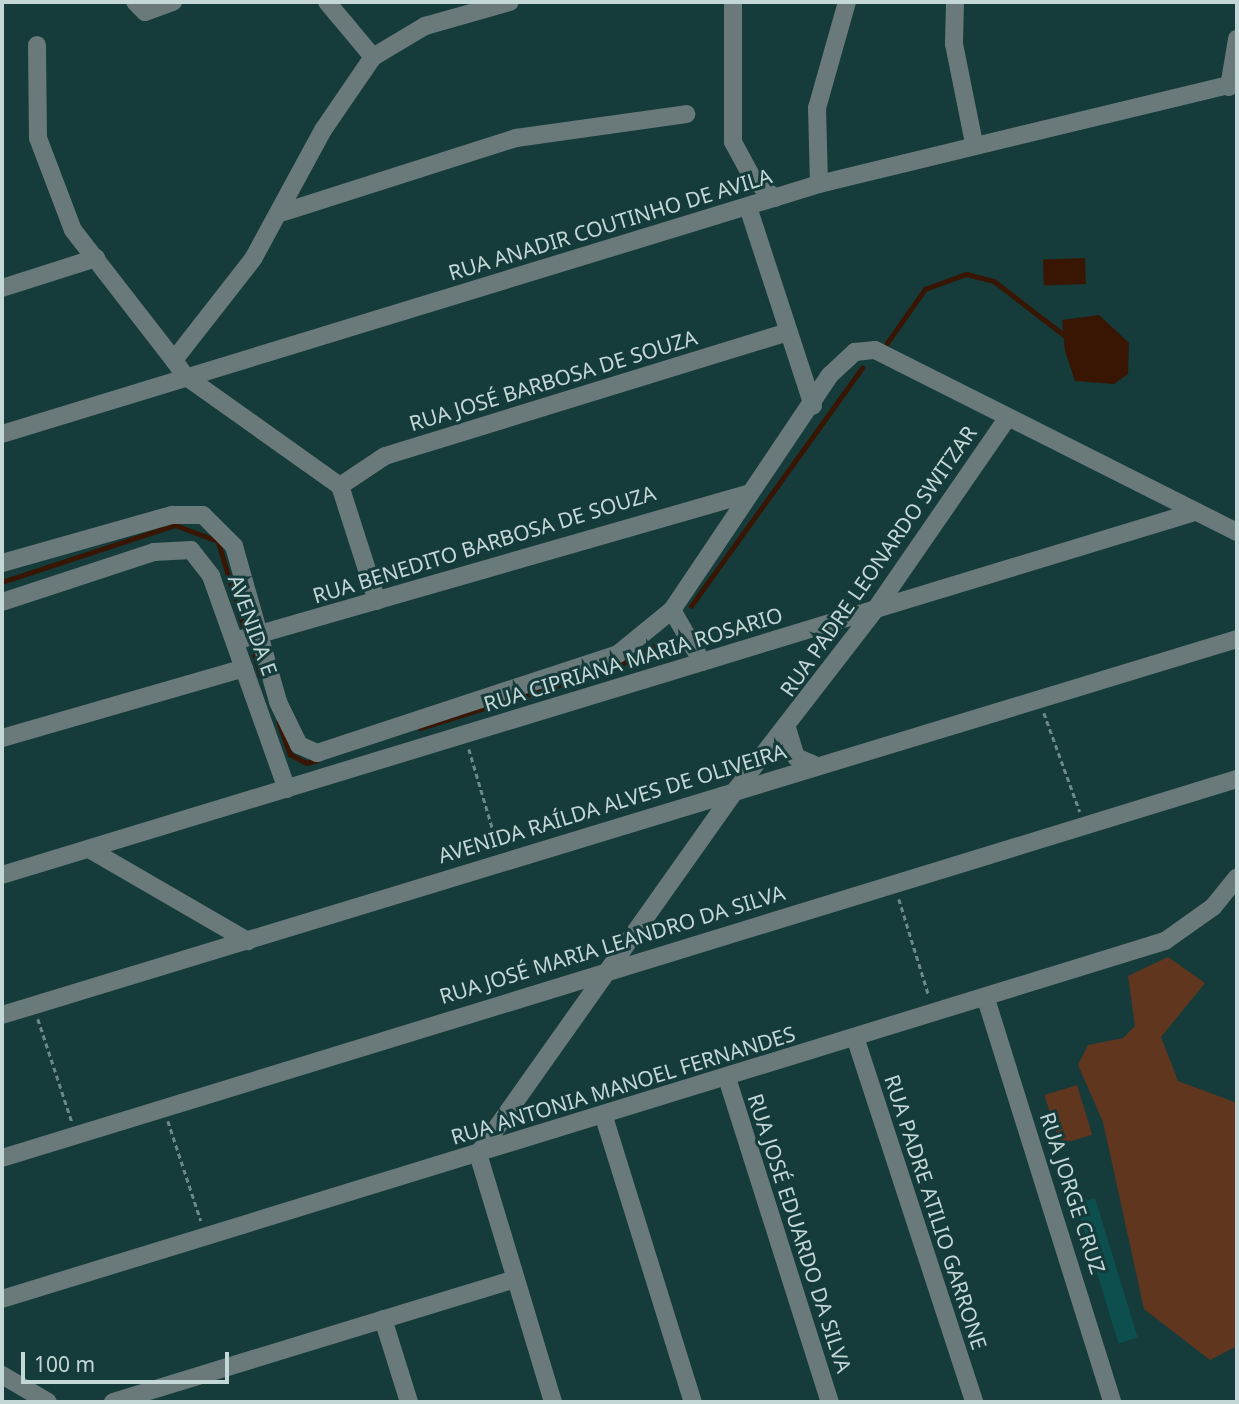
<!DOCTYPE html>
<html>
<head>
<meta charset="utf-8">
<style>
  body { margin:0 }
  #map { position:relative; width:1239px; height:1404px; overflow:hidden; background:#153b3b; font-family:"Noto Sans",sans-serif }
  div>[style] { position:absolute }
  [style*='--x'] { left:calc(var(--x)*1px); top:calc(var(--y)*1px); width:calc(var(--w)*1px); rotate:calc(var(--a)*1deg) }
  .green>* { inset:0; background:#60361f; transform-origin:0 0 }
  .water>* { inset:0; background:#381603; transform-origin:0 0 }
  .stream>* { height:4.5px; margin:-2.25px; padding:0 2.25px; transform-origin:2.25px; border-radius:2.25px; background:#381603 }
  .building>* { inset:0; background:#0c4f4e; transform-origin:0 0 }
  .path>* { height:2.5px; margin-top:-1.25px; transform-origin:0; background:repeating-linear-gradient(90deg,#6c8988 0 5px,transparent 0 8.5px) }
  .minor>* { height:18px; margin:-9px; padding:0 9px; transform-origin:9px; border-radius:9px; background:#6a7a7a }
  span { translate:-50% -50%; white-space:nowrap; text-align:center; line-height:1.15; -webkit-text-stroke:6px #153b3b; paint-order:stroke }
  .street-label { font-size:21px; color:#c3d7d6 }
  .frame { position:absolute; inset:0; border:4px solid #c3d7d6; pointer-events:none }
  .scale { position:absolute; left:21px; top:1352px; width:208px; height:32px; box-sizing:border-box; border:4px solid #c3d7d6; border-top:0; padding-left:9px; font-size:21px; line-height:24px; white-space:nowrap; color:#c3d7d6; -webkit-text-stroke:5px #153b3b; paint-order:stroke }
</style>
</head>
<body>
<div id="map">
  <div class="green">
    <i style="clip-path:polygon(1168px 957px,1205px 983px,1161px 1037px,1178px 1081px,1237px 1103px,1237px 1346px,1210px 1360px,1144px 1309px,1103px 1122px,1078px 1065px,1088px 1045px,1123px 1038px,1135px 1026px,1128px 976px)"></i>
    <i style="left:1077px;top:1085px;width:52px;height:34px;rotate:73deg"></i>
  </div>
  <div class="water">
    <i style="left:1085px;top:258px;width:26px;height:42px;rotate:88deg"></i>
    <i style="clip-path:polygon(1099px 315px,1129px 343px,1128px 374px,1114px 384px,1075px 381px,1065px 351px,1062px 320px)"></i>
  </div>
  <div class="stream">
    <i style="--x:887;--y:343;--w:66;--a:-54.9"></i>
    <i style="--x:925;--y:289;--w:44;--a:-20.1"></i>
    <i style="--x:966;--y:274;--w:29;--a:14"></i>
    <i style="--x:994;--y:281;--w:93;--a:37.6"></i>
    <i style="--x:2;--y:582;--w:182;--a:-18.2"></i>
    <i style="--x:175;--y:525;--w:46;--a:20.4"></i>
    <i style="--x:218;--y:541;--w:90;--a:73.2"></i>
    <i style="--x:691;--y:606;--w:293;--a:-54.3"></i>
    <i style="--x:255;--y:656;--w:20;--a:72"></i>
    <i style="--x:279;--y:722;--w:34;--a:71"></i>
    <i style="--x:290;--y:754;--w:18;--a:29"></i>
    <i style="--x:306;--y:763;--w:12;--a:-14"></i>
    <i style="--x:420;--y:728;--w:203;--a:-17.2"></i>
    <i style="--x:614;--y:668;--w:49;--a:-28.1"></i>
  </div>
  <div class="building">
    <i style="left:1095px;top:1198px;width:146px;height:20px;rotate:73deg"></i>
  </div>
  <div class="path">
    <i style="--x:1044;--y:713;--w:105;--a:70"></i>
    <i style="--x:469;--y:749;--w:102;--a:73.5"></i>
    <i style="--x:899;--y:899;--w:102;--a:72.8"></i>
    <i style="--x:38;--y:1019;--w:108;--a:71.7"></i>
    <i style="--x:168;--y:1121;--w:105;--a:71.7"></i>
  </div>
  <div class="minor">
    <i style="--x:135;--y:2;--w:14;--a:45"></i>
    <i style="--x:145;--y:12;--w:30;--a:-20"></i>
    <i style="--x:327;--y:2;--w:72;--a:50.1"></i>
    <i style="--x:733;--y:2;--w:140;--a:90"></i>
    <i style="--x:733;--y:142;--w:42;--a:61.6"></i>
    <i style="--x:753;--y:179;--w:29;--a:41"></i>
    <i style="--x:955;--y:2;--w:42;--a:91.4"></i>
    <i style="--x:954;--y:44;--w:101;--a:78.6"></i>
    <i style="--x:37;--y:45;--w:93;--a:89.4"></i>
    <i style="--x:38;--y:138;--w:98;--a:69.2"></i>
    <i style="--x:73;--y:230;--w:165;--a:52.2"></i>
    <i style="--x:1229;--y:87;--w:49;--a:-80.5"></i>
    <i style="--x:819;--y:184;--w:76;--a:-91.5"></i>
    <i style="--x:817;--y:108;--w:110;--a:-74.2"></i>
    <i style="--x:748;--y:207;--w:209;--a:71.9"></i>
    <i style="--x:284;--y:212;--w:244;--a:-17.7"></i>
    <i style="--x:516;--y:138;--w:172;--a:-8"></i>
    <i style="--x:2;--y:288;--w:99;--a:-17.7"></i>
    <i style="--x:2;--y:434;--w:854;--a:-17.01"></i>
    <i style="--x:819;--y:184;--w:430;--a:-13.6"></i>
    <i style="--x:340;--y:486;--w:54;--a:-33.7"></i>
    <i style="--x:385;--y:456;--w:419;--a:-17.1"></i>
    <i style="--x:2;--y:563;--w:177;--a:-15.8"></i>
    <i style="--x:172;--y:515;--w:31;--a:0"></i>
    <i style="--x:203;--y:515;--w:44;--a:45"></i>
    <i style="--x:234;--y:546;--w:162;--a:74.2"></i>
    <i style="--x:278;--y:702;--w:48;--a:64"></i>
    <i style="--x:299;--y:745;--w:20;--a:24"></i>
    <i style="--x:317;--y:753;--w:317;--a:-18.2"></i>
    <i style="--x:618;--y:654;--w:70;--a:-39.2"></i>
    <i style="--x:672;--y:610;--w:283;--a:-56.1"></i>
    <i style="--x:830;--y:375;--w:34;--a:-43"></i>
    <i style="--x:855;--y:352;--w:20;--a:-6"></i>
    <i style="--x:875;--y:350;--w:405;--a:26.7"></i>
    <i style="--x:377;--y:601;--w:121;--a:-107.8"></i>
    <i style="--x:340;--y:486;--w:190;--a:-144.6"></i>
    <i style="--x:185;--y:376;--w:19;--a:-125"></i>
    <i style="--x:174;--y:360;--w:128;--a:-52"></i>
    <i style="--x:253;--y:259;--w:147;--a:-61.5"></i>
    <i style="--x:323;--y:130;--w:88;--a:-55.6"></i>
    <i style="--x:373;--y:57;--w:61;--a:-30.8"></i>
    <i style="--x:425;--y:26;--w:88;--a:-15.8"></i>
    <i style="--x:2;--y:602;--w:160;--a:-18.2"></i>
    <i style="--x:154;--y:552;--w:37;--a:-3"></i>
    <i style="--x:191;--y:550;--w:33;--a:52"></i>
    <i style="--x:211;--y:576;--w:226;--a:70.4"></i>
    <i style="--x:672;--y:610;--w:60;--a:60"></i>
    <i style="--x:235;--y:641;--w:533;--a:-16.02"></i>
    <i style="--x:787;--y:728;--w:30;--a:73"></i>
    <i style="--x:796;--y:757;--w:21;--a:23"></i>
    <i style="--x:2;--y:738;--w:252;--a:-16.1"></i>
    <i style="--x:89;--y:849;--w:184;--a:30.1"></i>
    <i style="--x:2;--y:875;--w:1243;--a:-16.93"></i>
    <i style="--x:986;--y:999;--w:422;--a:72.6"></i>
    <i style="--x:2;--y:1015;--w:1291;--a:-16.93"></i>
    <i style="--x:855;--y:1037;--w:384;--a:71.9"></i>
    <i style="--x:727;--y:1078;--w:340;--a:72.4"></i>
    <i style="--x:604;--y:1117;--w:299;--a:72.7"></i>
    <i style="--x:2;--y:1158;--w:1292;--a:-17.06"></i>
    <i style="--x:2;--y:1299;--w:1217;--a:-17.11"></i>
    <i style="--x:1165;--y:941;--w:59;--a:-35.3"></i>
    <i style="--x:1213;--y:907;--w:38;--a:-51"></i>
    <i style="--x:383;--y:1319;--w:87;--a:72.6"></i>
    <i style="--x:2;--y:1375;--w:53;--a:30.4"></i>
    <i style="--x:113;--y:1402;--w:420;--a:-17"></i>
    <i style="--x:553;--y:1402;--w:259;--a:-106.8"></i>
    <i style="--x:478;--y:1154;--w:445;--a:-54.7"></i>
    <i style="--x:735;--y:791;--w:232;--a:-52.3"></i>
    <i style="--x:877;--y:607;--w:227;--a:-55.4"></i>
  </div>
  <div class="street-label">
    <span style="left:610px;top:224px;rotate:-17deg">RUA ANADIR COUTINHO DE AVILA</span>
    <span style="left:553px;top:380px;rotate:-17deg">RUA JOSÉ BARBOSA DE SOUZA</span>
    <span style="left:484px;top:544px;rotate:-17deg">RUA BENEDITO BARBOSA DE SOUZA</span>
    <span style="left:878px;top:561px;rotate:-55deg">RUA PADRE LEONARDO SWITZAR</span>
    <span style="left:253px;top:625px;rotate:70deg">AVENIDA E</span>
    <span style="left:633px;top:659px;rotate:-17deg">RUA CIPRIANA MARIA ROSARIO</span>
    <span style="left:612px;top:803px;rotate:-17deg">AVENIDA RAÍLDA ALVES DE OLIVEIRA</span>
    <span style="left:612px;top:944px;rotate:-17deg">RUA JOSÉ MARIA LEANDRO DA SILVA</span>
    <span style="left:623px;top:1085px;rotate:-17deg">RUA ANTONIA MANOEL FERNANDES</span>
    <span style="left:1073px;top:1193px;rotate:72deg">RUA JORGE CRUZ</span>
    <span style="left:936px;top:1212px;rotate:72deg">RUA PADRE ATILIO GARRONE</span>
    <span style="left:800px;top:1233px;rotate:72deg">RUA JOSÉ EDUARDO DA SILVA</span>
  </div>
  <div class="frame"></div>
  <div class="scale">100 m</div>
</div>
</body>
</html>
